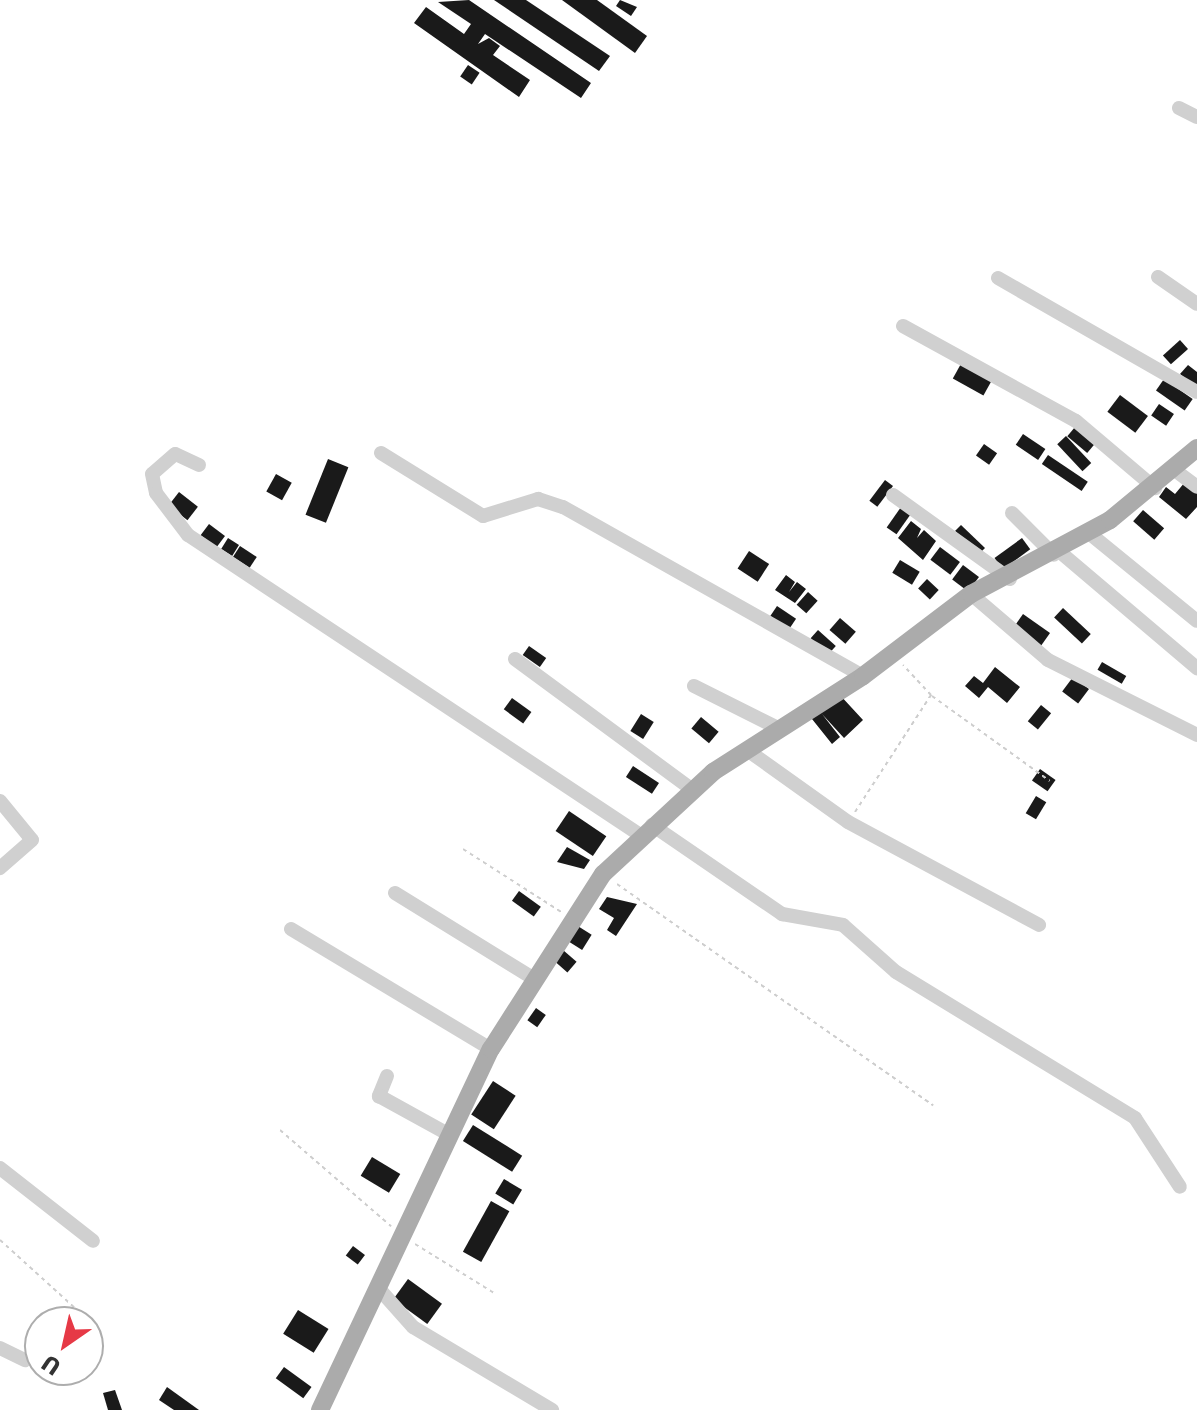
<!DOCTYPE html>
<html>
<head>
<meta charset="utf-8">
<style>
  body { margin:0 }
  #map { position:relative; width:1197px; height:1410px; overflow:hidden; background:#fff; font-family:"DejaVu Sans",sans-serif }
  div>[style] { position:absolute }
  [style*='--x'] { left:calc(var(--x)*1px); top:calc(var(--y)*1px); width:calc(var(--w)*1px); rotate:calc(var(--a)*1deg) }
  .building>* { inset:0; background:#1a1a1a; transform-origin:0 0 }
  .path>* { height:2px; margin-top:-1px; transform-origin:0; background:repeating-linear-gradient(90deg,#cdcdcd 0 4px,transparent 0 8px) }
  .minor>* { height:14px; margin:-7px; padding:0 7px; transform-origin:7px; border-radius:7px; background:#d0d0d0 }
  .major>* { height:18px; margin:-9px; padding:0 9px; transform-origin:9px; border-radius:9px; background:#ababab }
  span { translate:-50% -50%; white-space:nowrap; text-align:center; line-height:1.15; -webkit-text-stroke:8px #fff; paint-order:stroke }
  .north { position:absolute; left:24px; top:1306px; width:80px; height:80px; box-sizing:border-box; background:#fff; border:2px solid #adadad; border-radius:50%; rotate:214deg; font-size:22px; font-weight:700; line-height:32px; text-align:center; color:#333 }
  .north::after { content:''; display:block; margin:auto; width:28px; height:36px; background:#e63946; clip-path:polygon(50% 0,100% 100%,50% 72%,0 100%) }
</style>
</head>
<body>
<div id="map">
  <div class="building">
    <i style="clip-path:polygon(469px 0,591px 83px,581px 98px,485px 34px,478px 44px,489px 38px,500px 46px,493px 55px,530px 80px,519px 97px,414px 23px,426px 7px,464px 34px,471px 24px,438px 2px)"></i>
    <i style="clip-path:polygon(494px 0,526px 0,610px 56px,599px 71px)"></i>
    <i style="clip-path:polygon(562px 0,597px 0,647px 36px,635px 53px)"></i>
    <i style="clip-path:polygon(620px 0,637px 7px,631px 16px,616px 6px)"></i>
    <i style="left:468px;top:65px;width:14px;height:14px;rotate:34deg"></i>
    <i style="left:1180px;top:340px;width:12px;height:23px;rotate:48deg"></i>
    <i style="left:962px;top:362px;width:35px;height:19px;rotate:29deg"></i>
    <i style="clip-path:polygon(1188px 365px,1197px 372px,1197px 388px,1180px 374px)"></i>
    <i style="left:1164px;top:379px;width:35px;height:14px;rotate:35deg"></i>
    <i style="left:1120px;top:395px;width:35px;height:21px;rotate:37deg"></i>
    <i style="left:1159px;top:404px;width:18px;height:14px;rotate:34deg"></i>
    <i style="left:1075px;top:427px;width:26px;height:12px;rotate:40deg"></i>
    <i style="left:1023px;top:434px;width:27px;height:13px;rotate:34deg"></i>
    <i style="left:1066px;top:436px;width:37px;height:12px;rotate:47deg"></i>
    <i style="left:984px;top:444px;width:16px;height:14px;rotate:35deg"></i>
    <i style="left:1048px;top:455px;width:48px;height:11px;rotate:34deg"></i>
    <i style="left:328px;top:459px;width:22px;height:60px;rotate:22deg"></i>
    <i style="left:276px;top:474px;width:18px;height:20px;rotate:29deg"></i>
    <i style="left:885px;top:480px;width:10px;height:26px;rotate:37deg"></i>
    <i style="clip-path:polygon(1185px 482px,1197px 491px,1197px 507px,1186px 519px,1159px 497px,1166px 487px,1175px 494px)"></i>
    <i style="left:179px;top:492px;width:24px;height:17px;rotate:38deg"></i>
    <i style="left:901px;top:507px;width:12px;height:25px;rotate:35deg"></i>
    <i style="left:1143px;top:510px;width:28px;height:15px;rotate:41deg"></i>
    <i style="clip-path:polygon(911px 521px,921px 529px,917px 538px,924px 530px,936px 541px,923px 560px,898px 538px)"></i>
    <i style="left:209px;top:524px;width:20px;height:14px;rotate:37deg"></i>
    <i style="clip-path:polygon(961px 525px,985px 548px,980px 553px,955px 531px)"></i>
    <i style="left:228px;top:538px;width:13px;height:13px;rotate:32deg"></i>
    <i style="left:1022px;top:538px;width:14px;height:34px;rotate:54deg"></i>
    <i style="left:240px;top:546px;width:20px;height:13px;rotate:33deg"></i>
    <i style="left:940px;top:547px;width:25px;height:16px;rotate:37deg"></i>
    <i style="left:749px;top:551px;width:24px;height:21px;rotate:33deg"></i>
    <i style="left:900px;top:560px;width:23px;height:15px;rotate:31deg"></i>
    <i style="left:963px;top:565px;width:20px;height:18px;rotate:37deg"></i>
    <i style="clip-path:polygon(786px 575px,795px 582px,789px 592px,797px 582px,806px 589px,795px 603px,775px 590px)"></i>
    <i style="left:927px;top:579px;width:16px;height:13px;rotate:43deg"></i>
    <i style="left:808px;top:592px;width:13px;height:17px;rotate:42deg"></i>
    <i style="left:777px;top:606px;width:23px;height:12px;rotate:34deg"></i>
    <i style="left:1063px;top:608px;width:38px;height:13px;rotate:43deg"></i>
    <i style="left:1023px;top:614px;width:33px;height:16px;rotate:35deg"></i>
    <i style="left:840px;top:618px;width:21px;height:16px;rotate:41deg"></i>
    <i style="left:818px;top:630px;width:24px;height:11px;rotate:42deg"></i>
    <i style="left:529px;top:646px;width:21px;height:11px;rotate:35deg"></i>
    <i style="left:1102px;top:662px;width:28px;height:9px;rotate:30deg"></i>
    <i style="clip-path:polygon(995px 667px,1020px 687px,1007px 703px,988px 687px,979px 698px,965px 686px,974px 676px,983px 683px)"></i>
    <i style="left:1073px;top:677px;width:20px;height:18px;rotate:37deg"></i>
    <i style="clip-path:polygon(839px 694px,863px 720px,844px 738px,822px 714px,840px 737px,832px 744px,808px 714px)"></i>
    <i style="left:512px;top:698px;width:24px;height:14px;rotate:36deg"></i>
    <i style="left:1041px;top:705px;width:13px;height:21px;rotate:39deg"></i>
    <i style="left:641px;top:714px;width:15px;height:20px;rotate:32deg"></i>
    <i style="left:701px;top:717px;width:23px;height:15px;rotate:40deg"></i>
    <i style="left:633px;top:766px;width:31px;height:13px;rotate:33deg"></i>
    <i style="left:1040px;top:769px;width:19px;height:14px;rotate:35deg"></i>
    <i style="left:1036px;top:796px;width:12px;height:20px;rotate:31deg"></i>
    <i style="left:569px;top:811px;width:45px;height:24px;rotate:34deg"></i>
    <i style="clip-path:polygon(567px 847px,590px 860px,584px 869px,557px 862px)"></i>
    <i style="left:519px;top:891px;width:27px;height:12px;rotate:36deg"></i>
    <i style="clip-path:polygon(607px 897px,637px 904px,616px 936px,607px 930px,614px 918px,599px 909px)"></i>
    <i style="left:573px;top:923px;width:22px;height:18px;rotate:32deg"></i>
    <i style="left:563px;top:950px;width:18px;height:14px;rotate:41deg"></i>
    <i style="left:536px;top:1008px;width:12px;height:15px;rotate:35deg"></i>
    <i style="left:493px;top:1081px;width:27px;height:40px;rotate:33deg"></i>
    <i style="left:473px;top:1125px;width:58px;height:19px;rotate:32deg"></i>
    <i style="left:372px;top:1157px;width:33px;height:22px;rotate:31deg"></i>
    <i style="left:504px;top:1179px;width:21px;height:17px;rotate:31deg"></i>
    <i style="left:491px;top:1201px;width:21px;height:58px;rotate:29deg"></i>
    <i style="left:353px;top:1246px;width:15px;height:12px;rotate:37deg"></i>
    <i style="left:408px;top:1279px;width:42px;height:25px;rotate:36deg"></i>
    <i style="left:298px;top:1310px;width:36px;height:28px;rotate:32deg"></i>
    <i style="left:284px;top:1367px;width:34px;height:14px;rotate:36deg"></i>
    <i style="clip-path:polygon(167px 1387px,199px 1410px,174px 1410px,159px 1400px)"></i>
    <i style="clip-path:polygon(115px 1390px,122px 1410px,108px 1410px,103px 1393px)"></i>
  </div>
  <div class="path">
    <i style="--x:932;--y:696;--w:145;--a:35.8"></i>
    <i style="--x:855;--y:812;--w:140;--a:-57"></i>
    <i style="--x:931;--y:695;--w:41;--a:-133"></i>
    <i style="--x:463;--y:849;--w:117;--a:32.7"></i>
    <i style="--x:617;--y:884;--w:386;--a:35"></i>
    <i style="--x:280;--y:1130;--w:147;--a:40.9"></i>
    <i style="--x:0;--y:1240;--w:100;--a:42.2"></i>
    <i style="--x:415;--y:1244;--w:93;--a:31.8"></i>
  </div>
  <div class="minor">
    <i style="--x:1179;--y:108;--w:20;--a:27"></i>
    <i style="--x:1158;--y:277;--w:47;--a:34.7"></i>
    <i style="--x:998;--y:278;--w:229;--a:29.8"></i>
    <i style="--x:903;--y:326;--w:197;--a:28.8"></i>
    <i style="--x:1076;--y:421;--w:104;--a:40.3"></i>
    <i style="--x:381;--y:453;--w:120;--a:31.7"></i>
    <i style="--x:483;--y:516;--w:58;--a:-17.2"></i>
    <i style="--x:538;--y:499;--w:26;--a:18"></i>
    <i style="--x:563;--y:507;--w:344;--a:29.4"></i>
    <i style="--x:199;--y:465;--w:26;--a:-155"></i>
    <i style="--x:175;--y:454;--w:30;--a:139"></i>
    <i style="--x:152;--y:474;--w:19;--a:78"></i>
    <i style="--x:156;--y:493;--w:53;--a:52.7"></i>
    <i style="--x:188;--y:535;--w:542;--a:33.57"></i>
    <i style="--x:1176;--y:471;--w:26;--a:37"></i>
    <i style="--x:893;--y:495;--w:144;--a:35.7"></i>
    <i style="--x:1012;--y:513;--w:59;--a:45"></i>
    <i style="--x:1089;--y:533;--w:139;--a:39.2"></i>
    <i style="--x:1060;--y:552;--w:180;--a:40.3"></i>
    <i style="--x:971;--y:594;--w:101;--a:40.6"></i>
    <i style="--x:1048;--y:660;--w:167;--a:26.7"></i>
    <i style="--x:515;--y:659;--w:221;--a:36.4"></i>
    <i style="--x:694;--y:686;--w:98;--a:26.6"></i>
    <i style="--x:750;--y:752;--w:120;--a:35.5"></i>
    <i style="--x:848;--y:822;--w:217;--a:28.3"></i>
    <i style="--x:0;--y:801;--w:50;--a:50.6"></i>
    <i style="--x:32;--y:840;--w:43;--a:138.8"></i>
    <i style="--x:652;--y:825;--w:158;--a:34.4"></i>
    <i style="--x:782;--y:914;--w:62;--a:10.2"></i>
    <i style="--x:843;--y:925;--w:71;--a:41.6"></i>
    <i style="--x:896;--y:972;--w:280;--a:31.4"></i>
    <i style="--x:1135;--y:1118;--w:82;--a:56.9"></i>
    <i style="--x:395;--y:893;--w:160;--a:31.7"></i>
    <i style="--x:291;--y:929;--w:233;--a:31"></i>
    <i style="--x:387;--y:1076;--w:22;--a:112"></i>
    <i style="--x:379;--y:1096;--w:81;--a:28.8"></i>
    <i style="--x:0;--y:1168;--w:118;--a:38.1"></i>
    <i style="--x:381;--y:1291;--w:48;--a:48.4"></i>
    <i style="--x:413;--y:1327;--w:162;--a:30.8"></i>
    <i style="--x:0;--y:1348;--w:28;--a:26"></i>
  </div>
  <div class="major">
    <i style="--x:320;--y:1410;--w:399;--a:-64.7"></i>
    <i style="--x:491;--y:1049;--w:208;--a:-57.4"></i>
    <i style="--x:603;--y:874;--w:150;--a:-42.8"></i>
    <i style="--x:713;--y:772;--w:178;--a:-32.6"></i>
    <i style="--x:863;--y:676;--w:136;--a:-37.2"></i>
    <i style="--x:971;--y:594;--w:157;--a:-28"></i>
    <i style="--x:1110;--y:520;--w:113;--a:-39.6"></i>
  </div>
  <div class="north">U</div>
</div>
</body>
</html>
